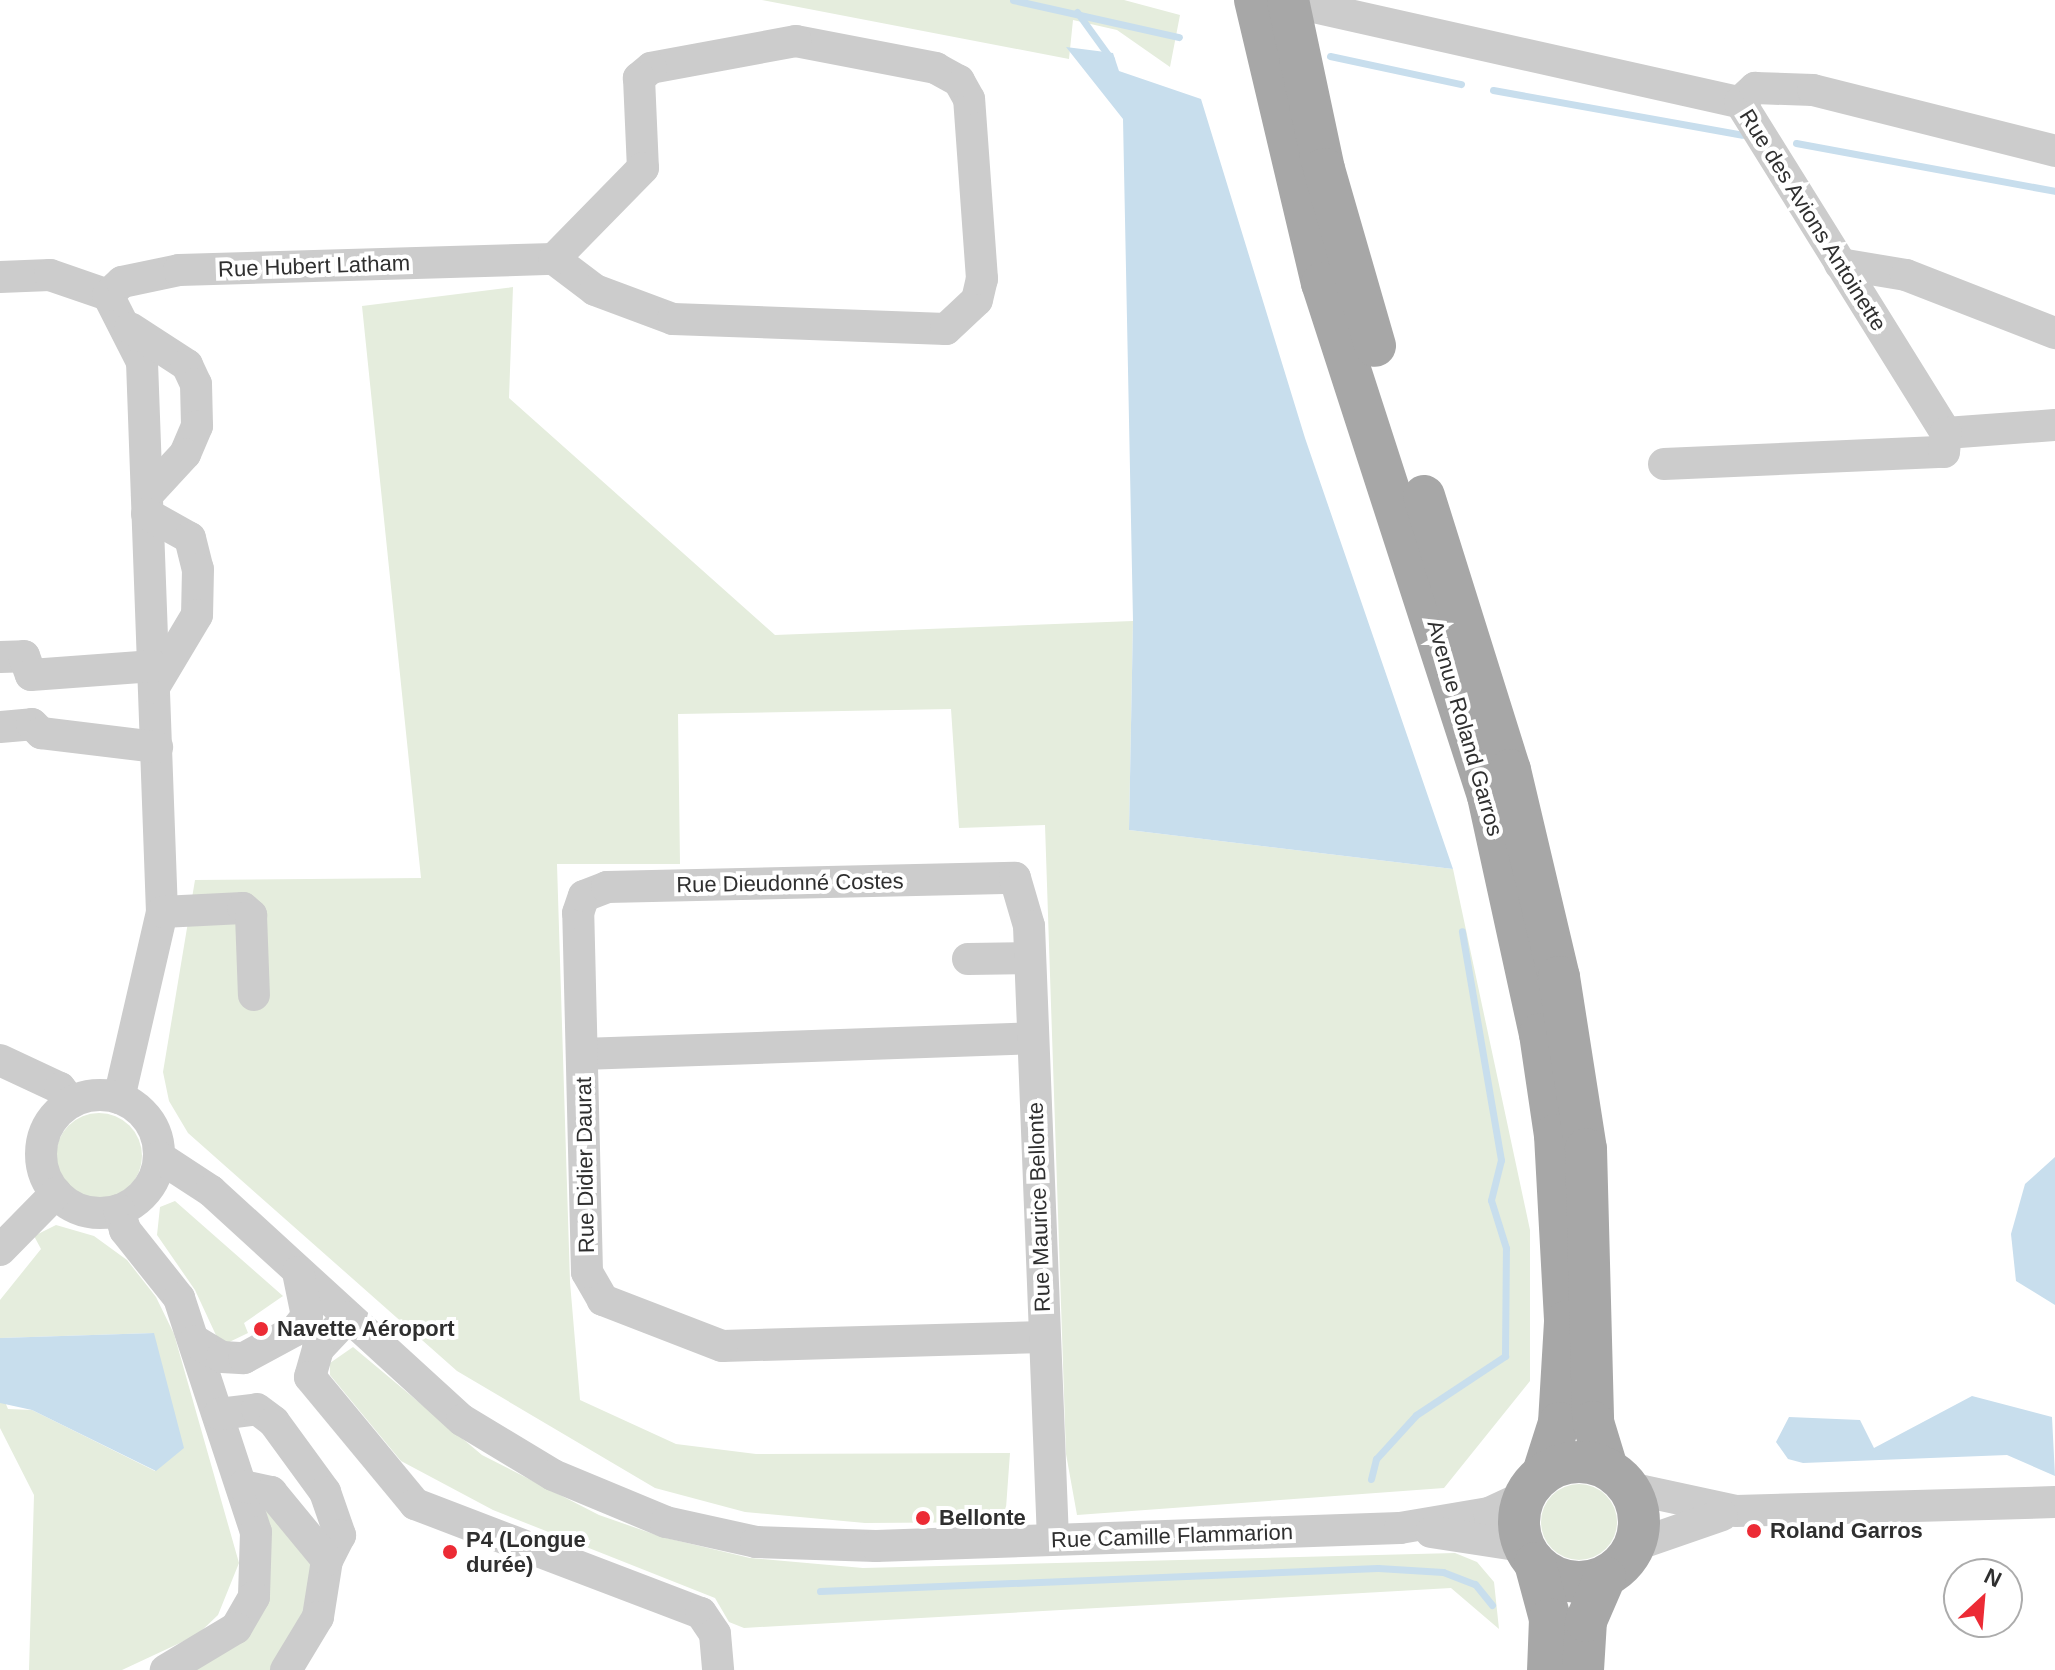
<!DOCTYPE html>
<html>
<head>
<meta charset="utf-8">
<style>
  body { margin:0 }
  #map { position:relative; width:2055px; height:1670px; overflow:hidden; background:#fff; font-family:Arial,sans-serif }
  div>[style] { position:absolute }
  [style*='--x'] { left:calc(var(--x)*1px); top:calc(var(--y)*1px); width:calc(var(--w)*1px); rotate:calc(var(--a)*1deg) }
  .green>* { inset:0; background:#e5eddd }
  .round { border-radius:50% }
  .water>* { inset:0; background:#c8deed }
  .stream>* { height:7px; margin:-3.5px; padding:0 3.5px; transform-origin:3.5px; border-radius:3.5px; background:#c8deed }
  .minor>* { height:32px; margin:-16px; padding:0 16px; transform-origin:16px; border-radius:16px; background:#ccc }
  .minor>.ring { margin:-16px; padding:0; box-sizing:content-box; background:none; border:32px solid #ccc; border-radius:50% }
  .major>* { height:42px; margin:-21px; padding:0 21px; transform-origin:21px; border-radius:21px; background:#a7a7a7 }
  .major>.ring { margin:-21px; padding:0; box-sizing:content-box; background:none; border:42px solid #a7a7a7; border-radius:50% }
  .dots>* { width:22px; height:22px; translate:-50% -50%; box-sizing:border-box; border:4px solid #fff; border-radius:50% }
  span { translate:-50% -50%; white-space:nowrap; text-align:center; line-height:1.15; -webkit-text-stroke:8px #fff; paint-order:stroke }
  .street-label { font-size:22px; color:#2f2f2f }
  .poi-label { font-size:22px; color:#2f2f2f; font-weight:700 }
  .left { translate:0 -50%; text-align:left }
  .north { position:absolute; left:1943px; top:1558px; width:80px; height:80px; box-sizing:border-box; background:#fff; border:2px solid #acacac; border-radius:50%; rotate:26deg; font-size:22px; font-weight:700; line-height:32px; text-align:center; color:#2f2f2f }
  .north::after { content:''; display:block; margin:auto; width:28px; height:36px; background:#ec2b35; clip-path:polygon(50% 0,100% 100%,50% 72%,0 100%) }
</style>
</head>
<body>
<div id="map">
  <div class="green">
    <i style="clip-path:polygon(762px 0,1124px 0,1180px 15px,1170px 67px,1117px 30px,1073px 20px,1069px 59px)"></i>
    <i style="clip-path:polygon(513px 287px,509px 398px,775px 635px,1133px 621px,1129px 830px,1453px 869px,1530px 1230px,1530px 1381px,1444px 1488px,1077px 1515px,1066px 1454px,1045px 825px,959px 828px,951px 709px,678px 714px,680px 864px,557px 864px,570px 1282px,580px 1400px,676px 1444px,756px 1454px,1010px 1453px,1005px 1522px,865px 1523px,745px 1512px,655px 1488px,457px 1371px,188px 1133px,169px 1101px,163px 1072px,195px 880px,421px 878px,362px 306px)"></i>
    <i class="round" style="left:56px;top:1113px;width:86px;height:86px"></i>
    <i style="clip-path:polygon(175px 1201px,283px 1296px,244px 1323px,248px 1333px,221px 1346px,195px 1290px,157px 1235px,160px 1207px)"></i>
    <i style="clip-path:polygon(56px 1225px,94px 1236px,127px 1260px,156px 1297px,174px 1334px,239px 1563px,218px 1615px,197px 1635px,122px 1670px,29px 1670px,34px 1495px,0 1428px,0 1390px,8px 1409px,32px 1410px,155px 1471px,154px 1333px,0 1338px,0 1300px,41px 1249px,34px 1236px)"></i>
    <i style="clip-path:polygon(353px 1347px,482px 1455px,599px 1515px,662px 1537px,750px 1558px,863px 1568px,1455px 1553px,1477px 1562px,1494px 1582px,1499px 1629px,1451px 1588px,744px 1628px,729px 1622px,715px 1598px,493px 1510px,401px 1461px,330px 1375px,330px 1363px)"></i>
    <i class="round" style="left:1541px;top:1484px;width:76px;height:76px"></i>
    <i style="clip-path:polygon(264px 1504px,317px 1567px,302px 1635px,274px 1670px,195px 1670px,231px 1646px)"></i>
  </div>
  <div class="water">
    <i style="clip-path:polygon(1066px 47px,1113px 53px,1119px 71px,1201px 99px,1305px 438px,1453px 869px,1129px 830px,1133px 621px,1123px 119px)"></i>
    <i style="clip-path:polygon(2055px 1157px,2055px 1305px,2016px 1281px,2011px 1234px,2025px 1184px)"></i>
    <i style="clip-path:polygon(154px 1333px,184px 1448px,156px 1471px,32px 1410px,0 1403px,0 1338px)"></i>
    <i style="clip-path:polygon(1972px 1396px,2052px 1417px,2055px 1476px,2007px 1455px,1803px 1463px,1788px 1459px,1776px 1442px,1789px 1417px,1860px 1420px,1874px 1448px)"></i>
  </div>
  <div class="stream">
    <i style="--x:1013;--y:0;--w:170;--a:12.6"></i>
    <i style="--x:1077;--y:12;--w:58;--a:54.1"></i>
    <i style="--x:1330;--y:56;--w:134;--a:12.1"></i>
    <i style="--x:1493;--y:90;--w:253;--a:10.2"></i>
    <i style="--x:1796;--y:143;--w:263;--a:10.5"></i>
    <i style="--x:1371;--y:1479;--w:21;--a:-76"></i>
    <i style="--x:1376;--y:1459;--w:59;--a:-47.7"></i>
    <i style="--x:1416;--y:1415;--w:107;--a:-33.5"></i>
    <i style="--x:1505;--y:1356;--w:108;--a:-89.5"></i>
    <i style="--x:1506;--y:1248;--w:50;--a:-107.4"></i>
    <i style="--x:1491;--y:1200;--w:41;--a:-76"></i>
    <i style="--x:1501;--y:1160;--w:232;--a:-99.7"></i>
    <i style="--x:820;--y:1591;--w:558;--a:-2.36"></i>
    <i style="--x:1378;--y:1568;--w:65;--a:3.5"></i>
    <i style="--x:1443;--y:1572;--w:34;--a:21"></i>
    <i style="--x:1475;--y:1584;--w:27;--a:51"></i>
  </div>
  <div class="minor">
    <i style="--x:1282;--y:0;--w:469;--a:12.6"></i>
    <i style="--x:1740;--y:102;--w:390;--a:58.1"></i>
    <i style="--x:1946;--y:433;--w:109;--a:-4.2"></i>
    <i style="--x:1740;--y:102;--w:21;--a:-43"></i>
    <i style="--x:1755;--y:88;--w:58;--a:2"></i>
    <i style="--x:1813;--y:90;--w:250;--a:14.1"></i>
    <i style="--x:1840;--y:264;--w:67;--a:9.5"></i>
    <i style="--x:1906;--y:275;--w:160;--a:21.3"></i>
    <i style="--x:0;--y:277;--w:50;--a:-2.3"></i>
    <i style="--x:50;--y:275;--w:61;--a:19"></i>
    <i style="--x:108;--y:295;--w:75;--a:63.1"></i>
    <i style="--x:142;--y:362;--w:550;--a:87.92"></i>
    <i style="--x:162;--y:912;--w:191;--a:103"></i>
    <i style="--x:108;--y:295;--w:19;--a:-43"></i>
    <i style="--x:122;--y:282;--w:58;--a:-11.9"></i>
    <i style="--x:179;--y:270;--w:375;--a:-1.7"></i>
    <i style="--x:554;--y:259;--w:51;--a:37.1"></i>
    <i style="--x:595;--y:290;--w:83;--a:20.4"></i>
    <i style="--x:673;--y:319;--w:273;--a:2.1"></i>
    <i style="--x:946;--y:329;--w:42;--a:-43.1"></i>
    <i style="--x:977;--y:300;--w:22;--a:-77"></i>
    <i style="--x:982;--y:279;--w:180;--a:-94.1"></i>
    <i style="--x:969;--y:99;--w:21;--a:-119"></i>
    <i style="--x:959;--y:81;--w:26;--a:-151"></i>
    <i style="--x:936;--y:68;--w:143;--a:-169.1"></i>
    <i style="--x:796;--y:41;--w:147;--a:169.5"></i>
    <i style="--x:651;--y:68;--w:16;--a:140"></i>
    <i style="--x:639;--y:78;--w:90;--a:87.5"></i>
    <i style="--x:643;--y:168;--w:127;--a:134.4"></i>
    <i style="--x:130;--y:328;--w:68;--a:33"></i>
    <i style="--x:187;--y:365;--w:21;--a:65"></i>
    <i style="--x:196;--y:384;--w:42;--a:88.6"></i>
    <i style="--x:197;--y:426;--w:30;--a:113"></i>
    <i style="--x:185;--y:454;--w:56;--a:132.8"></i>
    <i style="--x:1664;--y:464;--w:280;--a:-2.5"></i>
    <i style="--x:1944;--y:452;--w:19;--a:-84"></i>
    <i style="--x:147;--y:514;--w:49;--a:29.2"></i>
    <i style="--x:190;--y:538;--w:32;--a:76"></i>
    <i style="--x:198;--y:569;--w:46;--a:91.2"></i>
    <i style="--x:197;--y:615;--w:84;--a:120.8"></i>
    <i style="--x:0;--y:657;--w:24;--a:-2"></i>
    <i style="--x:24;--y:656;--w:20;--a:70"></i>
    <i style="--x:31;--y:675;--w:123;--a:-4.2"></i>
    <i style="--x:0;--y:727;--w:32;--a:-5"></i>
    <i style="--x:32;--y:724;--w:13;--a:45"></i>
    <i style="--x:41;--y:733;--w:117;--a:6.9"></i>
    <i style="--x:162;--y:912;--w:81;--a:-2.8"></i>
    <i style="--x:243;--y:908;--w:11;--a:41"></i>
    <i style="--x:251;--y:915;--w:80;--a:87.9"></i>
    <i style="--x:968;--y:959;--w:62;--a:-0.9"></i>
    <i style="--x:582;--y:1054;--w:451;--a:-2"></i>
    <i style="--x:0;--y:1060;--w:66;--a:25"></i>
    <i style="--x:60;--y:1088;--w:18;--a:52"></i>
    <i class="ring" style="left:41px;top:1095px;width:86px;height:86px"></i>
    <i style="--x:159;--y:1157;--w:62;--a:33.2"></i>
    <i style="--x:211;--y:1191;--w:340;--a:42.4"></i>
    <i style="--x:462;--y:1420;--w:106;--a:31.1"></i>
    <i style="--x:553;--y:1475;--w:122;--a:22.6"></i>
    <i style="--x:666;--y:1522;--w:92;--a:12.5"></i>
    <i style="--x:756;--y:1542;--w:120;--a:1.9"></i>
    <i style="--x:876;--y:1546;--w:524;--a:-1.97"></i>
    <i style="--x:1400;--y:1528;--w:90;--a:-9.6"></i>
    <i style="--x:1489;--y:1513;--w:38;--a:-25"></i>
    <i style="--x:119;--y:1210;--w:21;--a:73"></i>
    <i style="--x:125;--y:1230;--w:87;--a:51.5"></i>
    <i style="--x:179;--y:1298;--w:246;--a:71.8"></i>
    <i style="--x:256;--y:1532;--w:65;--a:91.8"></i>
    <i style="--x:254;--y:1597;--w:36;--a:120"></i>
    <i style="--x:236;--y:1628;--w:82;--a:149"></i>
    <i style="--x:0;--y:1250;--w:80;--a:-45.5"></i>
    <i style="--x:348;--y:1317;--w:44;--a:133.2"></i>
    <i style="--x:318;--y:1349;--w:29;--a:106"></i>
    <i style="--x:310;--y:1377;--w:165;--a:50.4"></i>
    <i style="--x:415;--y:1504;--w:306;--a:20.9"></i>
    <i style="--x:701;--y:1613;--w:25;--a:56"></i>
    <i style="--x:715;--y:1634;--w:36;--a:85"></i>
    <i style="--x:1044;--y:1337;--w:322;--a:178.4"></i>
    <i style="--x:722;--y:1346;--w:128;--a:-158.9"></i>
    <i style="--x:603;--y:1300;--w:32;--a:-120"></i>
    <i style="--x:587;--y:1272;--w:359;--a:-91.4"></i>
    <i style="--x:578;--y:913;--w:18;--a:-71"></i>
    <i style="--x:584;--y:896;--w:25;--a:-21"></i>
    <i style="--x:607;--y:887;--w:408;--a:-1.3"></i>
    <i style="--x:1015;--y:878;--w:50;--a:73.7"></i>
    <i style="--x:1029;--y:926;--w:614;--a:87.76"></i>
    <i style="--x:195;--y:1341;--w:31;--a:31"></i>
    <i style="--x:222;--y:1357;--w:22;--a:3"></i>
    <i style="--x:244;--y:1358;--w:59;--a:-28.3"></i>
    <i style="--x:296;--y:1330;--w:18;--a:-52"></i>
    <i style="--x:307;--y:1316;--w:45;--a:-101.6"></i>
    <i style="--x:219;--y:1414;--w:38;--a:-7"></i>
    <i style="--x:257;--y:1409;--w:21;--a:37"></i>
    <i style="--x:274;--y:1422;--w:87;--a:53.9"></i>
    <i style="--x:325;--y:1492;--w:46;--a:70.8"></i>
    <i style="--x:340;--y:1535;--w:28;--a:117"></i>
    <i style="--x:327;--y:1560;--w:58;--a:99"></i>
    <i style="--x:318;--y:1617;--w:62;--a:121.1"></i>
    <i style="--x:243;--y:1486;--w:29;--a:12"></i>
    <i style="--x:271;--y:1492;--w:88;--a:50.5"></i>
    <i style="--x:1629;--y:1488;--w:109;--a:12.1"></i>
    <i style="--x:1736;--y:1511;--w:319;--a:-1.6"></i>
    <i style="--x:1431;--y:1532;--w:94;--a:8.6"></i>
    <i style="--x:1636;--y:1545;--w:91;--a:-19.2"></i>
  </div>
  <div class="major">
    <i style="--x:1255;--y:0;--w:291;--a:76.7"></i>
    <i style="--x:1322;--y:283;--w:539;--a:72.07"></i>
    <i style="--x:1488;--y:796;--w:244;--a:77.7"></i>
    <i style="--x:1540;--y:1034;--w:102;--a:81.6"></i>
    <i style="--x:1555;--y:1135;--w:187;--a:86.9"></i>
    <i style="--x:1565;--y:1322;--w:101;--a:93.4"></i>
    <i style="--x:1559;--y:1423;--w:52;--a:107.7"></i>
    <i style="--x:1288;--y:0;--w:173;--a:78"></i>
    <i style="--x:1324;--y:169;--w:184;--a:73.9"></i>
    <i style="--x:1424;--y:496;--w:287;--a:72.6"></i>
    <i style="--x:1510;--y:770;--w:213;--a:76.7"></i>
    <i style="--x:1559;--y:977;--w:174;--a:81.1"></i>
    <i style="--x:1586;--y:1149;--w:273;--a:88.5"></i>
    <i style="--x:1593;--y:1422;--w:48;--a:73.1"></i>
    <i class="ring" style="left:1519px;top:1462px;width:78px;height:78px"></i>
    <i style="--x:1535;--y:1563;--w:58;--a:75"></i>
    <i style="--x:1550;--y:1619;--w:51;--a:92.2"></i>
    <i style="--x:1583;--y:1670;--w:49;--a:-86.5"></i>
    <i style="--x:1586;--y:1621;--w:48;--a:-66.6"></i>
  </div>
  <div class="dots">
    <i style="left:261px;top:1329px;background:#ec2b35"></i>
    <i style="left:923px;top:1518px;background:#ec2b35"></i>
    <i style="left:1754px;top:1531px;background:#ec2b35"></i>
    <i style="left:450px;top:1552px;background:#ec2b35"></i>
  </div>
  <div class="street-label">
    <span style="left:1813px;top:220px;rotate:58deg">Rue des Avions Antoinette</span>
    <span style="left:314px;top:266px;rotate:-2deg">Rue Hubert Latham</span>
    <span style="left:1465px;top:728px;rotate:74deg">Avenue Roland Garros</span>
    <span style="left:790px;top:883px;rotate:-1deg">Rue Dieudonné Costes</span>
    <span style="left:585px;top:1165px;rotate:-91deg">Rue Didier Daurat</span>
    <span style="left:1039px;top:1207px;rotate:-92deg">Rue Maurice Bellonte</span>
    <span style="left:1172px;top:1536px;rotate:-2deg">Rue Camille Flammarion</span>
  </div>
  <div class="poi-label">
    <span class="left" style="left:277px;top:1329px">Navette Aéroport</span>
    <span class="left" style="left:939px;top:1518px">Bellonte</span>
    <span class="left" style="left:1770px;top:1531px">Roland Garros</span>
    <span class="left" style="left:466px;top:1552px">P4 (Longue<br>durée)</span>
  </div>
  <div class="north">N</div>
</div>
</body>
</html>
